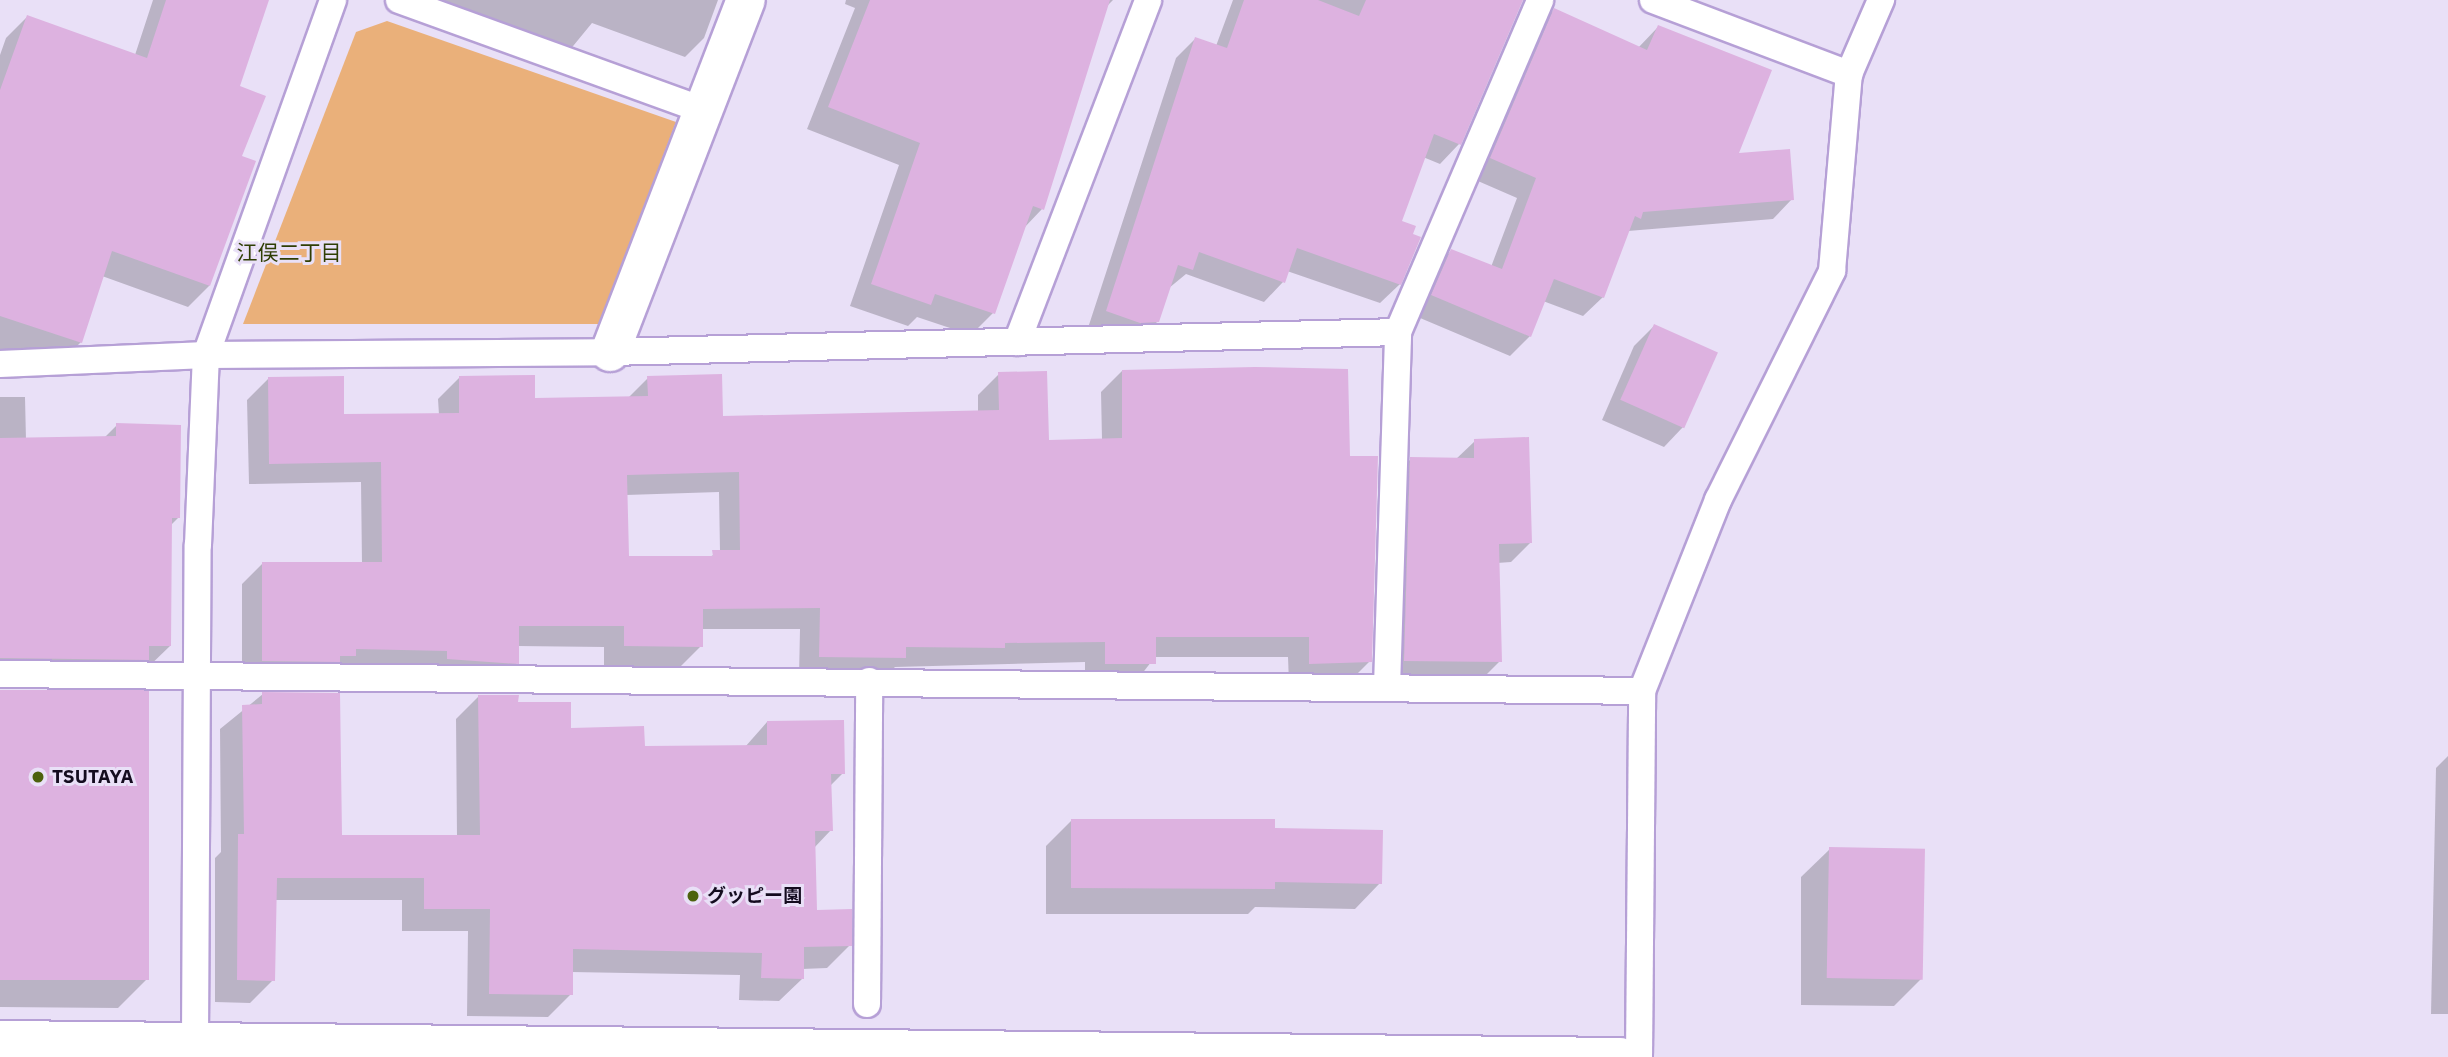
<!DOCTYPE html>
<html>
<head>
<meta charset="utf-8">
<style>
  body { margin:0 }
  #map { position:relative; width:2448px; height:1057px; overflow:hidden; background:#e9e0f7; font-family:"IBM Plex Sans","Noto Sans JP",sans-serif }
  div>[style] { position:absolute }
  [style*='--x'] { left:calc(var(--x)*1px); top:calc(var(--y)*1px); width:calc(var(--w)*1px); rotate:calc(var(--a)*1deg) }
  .green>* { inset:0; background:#eab07a }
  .shadow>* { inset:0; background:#0003 }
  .building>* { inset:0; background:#ddb2e0; transform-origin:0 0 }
  .roads { filter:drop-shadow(2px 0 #b6a0d6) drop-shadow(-2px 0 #b6a0d6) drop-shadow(0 2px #b6a0d6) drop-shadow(0 -2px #b6a0d6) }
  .lane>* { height:26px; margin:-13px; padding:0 13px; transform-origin:13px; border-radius:13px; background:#fff }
  .street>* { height:38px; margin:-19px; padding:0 19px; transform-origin:19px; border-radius:19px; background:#fff }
  .secondary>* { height:38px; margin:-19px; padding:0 19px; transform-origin:19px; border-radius:19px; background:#fff }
  .dots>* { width:19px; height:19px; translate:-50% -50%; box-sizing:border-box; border:4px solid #e9e0f7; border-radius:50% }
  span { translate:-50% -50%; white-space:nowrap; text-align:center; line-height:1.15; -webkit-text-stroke:6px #e9e0f7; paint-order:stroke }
  .poi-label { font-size:19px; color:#140c1f; font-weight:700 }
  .left { translate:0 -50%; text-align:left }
  .neighbourhood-label { font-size:21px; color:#2f3e04 }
</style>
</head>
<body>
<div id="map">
  <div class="green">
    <i style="clip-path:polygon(387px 21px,676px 122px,599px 324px,243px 324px,356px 32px)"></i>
  </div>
  <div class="shadow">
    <i style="clip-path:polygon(153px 0,255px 0,238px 87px,240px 157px,209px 286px,188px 307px,102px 276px,81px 342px,60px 363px,0 368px,0 55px,6px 38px,27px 17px,135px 55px)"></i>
    <i style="clip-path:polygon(419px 0,718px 0,704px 38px,685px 57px,592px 23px,569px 51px)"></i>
    <i style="clip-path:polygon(846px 0,1113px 0,1107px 6px,1042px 209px,1024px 228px,993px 313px,971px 335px,917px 317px,908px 326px,850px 306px,899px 165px,807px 129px,855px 8px,845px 4px)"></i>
    <i style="clip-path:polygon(1233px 0,1521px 0,1459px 144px,1440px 164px,1423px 157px,1399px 222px,1400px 284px,1380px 303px,1287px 271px,1283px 282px,1264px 302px,1186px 274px,1169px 288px,1158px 321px,1138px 341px,1087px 331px,1176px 58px,1195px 39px,1216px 46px)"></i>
    <i style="clip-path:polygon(1554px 10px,1638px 48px,1658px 27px,1736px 155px,1792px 199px,1773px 219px,1628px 231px,1603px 297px,1583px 316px,1543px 301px,1530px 336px,1510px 356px,1413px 315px,1431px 271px,1451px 251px,1491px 267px,1517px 198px,1471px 178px,1534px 30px)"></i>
    <i style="clip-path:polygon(1654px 326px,1715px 353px,1683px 427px,1664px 447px,1602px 420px,1634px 346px)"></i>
    <i style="clip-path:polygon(evenodd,1122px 371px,1348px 457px,1370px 661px,1349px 682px,1289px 684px,1288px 657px,1155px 657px,1134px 684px,1085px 684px,1085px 662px,895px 667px,883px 678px,799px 677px,800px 629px,701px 629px,701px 646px,680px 667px,604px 667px,604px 647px,517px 646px,517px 663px,496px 684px,242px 681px,242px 584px,263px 563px,362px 564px,361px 482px,249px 484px,247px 400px,268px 379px,343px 416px,439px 415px,438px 399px,459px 378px,533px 400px,628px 398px,648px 378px,722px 418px,978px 412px,978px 395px,999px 374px,1048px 442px,1102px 440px,1101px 392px,1122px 371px,719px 492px,720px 552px,707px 558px,628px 558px,626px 495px,719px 492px)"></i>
    <i style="clip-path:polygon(0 397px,25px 397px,26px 440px,104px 438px,117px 425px,178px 518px,170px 526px,170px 646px,141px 674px,0 686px)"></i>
    <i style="clip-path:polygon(1475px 441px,1531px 542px,1511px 562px,1497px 563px,1500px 661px,1480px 681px,1385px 680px,1391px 478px,1411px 459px,1455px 460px)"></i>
    <i style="clip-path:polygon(0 692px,146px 980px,118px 1008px,0 1007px)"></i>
    <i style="clip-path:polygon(263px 694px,340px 837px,457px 837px,456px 719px,479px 696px,517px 704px,569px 730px,643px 748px,745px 747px,767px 722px,843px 773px,830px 786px,831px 830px,814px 848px,815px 912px,850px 945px,827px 968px,802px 969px,802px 979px,779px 1001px,739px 1000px,740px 975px,571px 972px,571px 994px,548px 1017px,467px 1016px,468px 931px,402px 931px,402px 900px,275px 900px,273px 980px,250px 1003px,215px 1002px,215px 858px,221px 852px,220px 729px)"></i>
    <i style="clip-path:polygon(2448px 756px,2448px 1014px,2431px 1014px,2436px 768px)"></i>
    <i style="clip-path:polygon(1072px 820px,1274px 830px,1380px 883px,1355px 909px,1255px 907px,1248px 914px,1046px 914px,1046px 846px)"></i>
    <i style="clip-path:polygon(1830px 849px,1922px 978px,1894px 1006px,1801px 1005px,1801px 877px)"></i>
  </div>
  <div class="building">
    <i style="clip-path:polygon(166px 0,269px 0,240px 86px,266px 96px,242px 156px,256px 161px,210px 286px,112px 251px,82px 343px,0 316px,0 90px,27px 15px,147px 58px)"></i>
    <i style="clip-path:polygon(870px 0,1110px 0,1044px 210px,1033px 206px,995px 314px,935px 294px,931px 305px,871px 284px,920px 143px,828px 107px)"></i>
    <i style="clip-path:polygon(1244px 0,1318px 0,1359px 16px,1366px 0,1523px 0,1461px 145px,1434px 134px,1402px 221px,1416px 226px,1413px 234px,1421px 237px,1401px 285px,1297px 248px,1285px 283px,1199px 252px,1193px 270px,1178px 265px,1159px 322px,1140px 323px,1106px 311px,1195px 37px,1227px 48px)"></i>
    <i style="clip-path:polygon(1554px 8px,1647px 50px,1658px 25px,1772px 70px,1739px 153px,1790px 149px,1794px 200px,1643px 212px,1641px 219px,1635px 216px,1604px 298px,1554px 279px,1531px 337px,1431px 295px,1451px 249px,1502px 269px,1536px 178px,1490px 158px)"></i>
    <i style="left:1654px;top:324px;width:70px;height:83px;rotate:24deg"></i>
    <i style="clip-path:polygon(evenodd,1255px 367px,1348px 369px,1350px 456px,1378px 456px,1372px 662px,1309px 664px,1309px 637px,1156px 637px,1156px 664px,1105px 664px,1105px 642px,1005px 643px,1005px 648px,906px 647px,906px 658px,819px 657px,820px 608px,703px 609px,703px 647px,624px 646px,624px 626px,519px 626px,519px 664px,447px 659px,447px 651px,356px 649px,356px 656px,340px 656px,340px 662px,262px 661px,262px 562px,382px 562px,381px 462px,269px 464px,268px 377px,344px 376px,344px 414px,459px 413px,459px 376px,535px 375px,535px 398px,648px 396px,647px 376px,722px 374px,723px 416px,999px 410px,998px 372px,1047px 371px,1049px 440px,1122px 438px,1122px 370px,1255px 367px,739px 472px,740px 550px,712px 550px,713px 556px,629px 556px,627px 475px,739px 472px)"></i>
    <i style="clip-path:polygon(116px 423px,181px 425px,180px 518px,172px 518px,171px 646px,149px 646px,149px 660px,0 658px,0 438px,116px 436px)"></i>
    <i style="clip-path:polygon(1529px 437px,1532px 543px,1499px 544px,1502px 662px,1404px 661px,1410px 457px,1474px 458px,1474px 439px)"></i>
    <i style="left:0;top:690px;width:149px;height:290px"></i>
    <i style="clip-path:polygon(262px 692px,340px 693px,342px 835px,480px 835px,478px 695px,519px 695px,518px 702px,571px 702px,571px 728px,644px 726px,645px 746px,767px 745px,767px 721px,844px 720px,845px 774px,831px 774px,833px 831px,815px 831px,817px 910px,852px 909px,852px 946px,804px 947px,804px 979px,761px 978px,762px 953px,573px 949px,573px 995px,489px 994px,490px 909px,424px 909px,424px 878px,277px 878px,275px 981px,237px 980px,238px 834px,244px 834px,242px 705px,262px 704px)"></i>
    <i style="clip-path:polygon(1071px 819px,1275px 819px,1275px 828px,1383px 830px,1382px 884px,1275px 882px,1275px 889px,1071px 888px)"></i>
    <i style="left:1829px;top:847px;width:96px;height:131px;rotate:1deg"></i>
  </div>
  <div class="roads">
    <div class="lane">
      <i style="--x:399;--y:0;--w:323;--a:19.9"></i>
      <i style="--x:1653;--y:0;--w:210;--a:20.7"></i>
      <i style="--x:1017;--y:342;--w:366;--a:-69"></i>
      <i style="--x:0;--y:364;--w:206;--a:-2.5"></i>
      <i style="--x:206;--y:355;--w:404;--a:-0.4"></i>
      <i style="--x:610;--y:352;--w:788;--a:-1.45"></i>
      <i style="--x:0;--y:674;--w:1642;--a:0.59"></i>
      <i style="--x:1387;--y:687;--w:355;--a:-88.2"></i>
      <i style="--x:1398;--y:332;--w:361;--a:-66.8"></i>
      <i style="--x:867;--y:1004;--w:323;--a:-89.6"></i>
      <i style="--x:195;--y:1040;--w:495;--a:-89.7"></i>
      <i style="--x:198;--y:545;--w:190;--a:-87.6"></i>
      <i style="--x:206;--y:355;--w:377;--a:-70.3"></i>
      <i style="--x:1639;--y:1057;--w:366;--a:-89.5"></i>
      <i style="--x:1642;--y:691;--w:206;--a:-68.3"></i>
      <i style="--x:1718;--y:500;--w:256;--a:-63.5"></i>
      <i style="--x:1832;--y:271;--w:198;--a:-85.1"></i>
      <i style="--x:1849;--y:74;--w:81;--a:-66.6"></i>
    </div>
    <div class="street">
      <i style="--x:610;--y:352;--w:377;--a:-68.9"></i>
    </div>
    <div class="secondary">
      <i style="--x:0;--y:1040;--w:1620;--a:0.6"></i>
    </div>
  </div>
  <div class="dots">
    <i style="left:38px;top:777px;background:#4d620e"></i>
    <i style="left:693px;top:896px;background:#4d620e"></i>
  </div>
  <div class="poi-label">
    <span class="left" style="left:52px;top:777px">TSUTAYA</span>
    <span class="left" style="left:707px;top:896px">グッピー園</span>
  </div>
  <div class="neighbourhood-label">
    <span style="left:289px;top:252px">江俣二丁目</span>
  </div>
</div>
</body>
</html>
